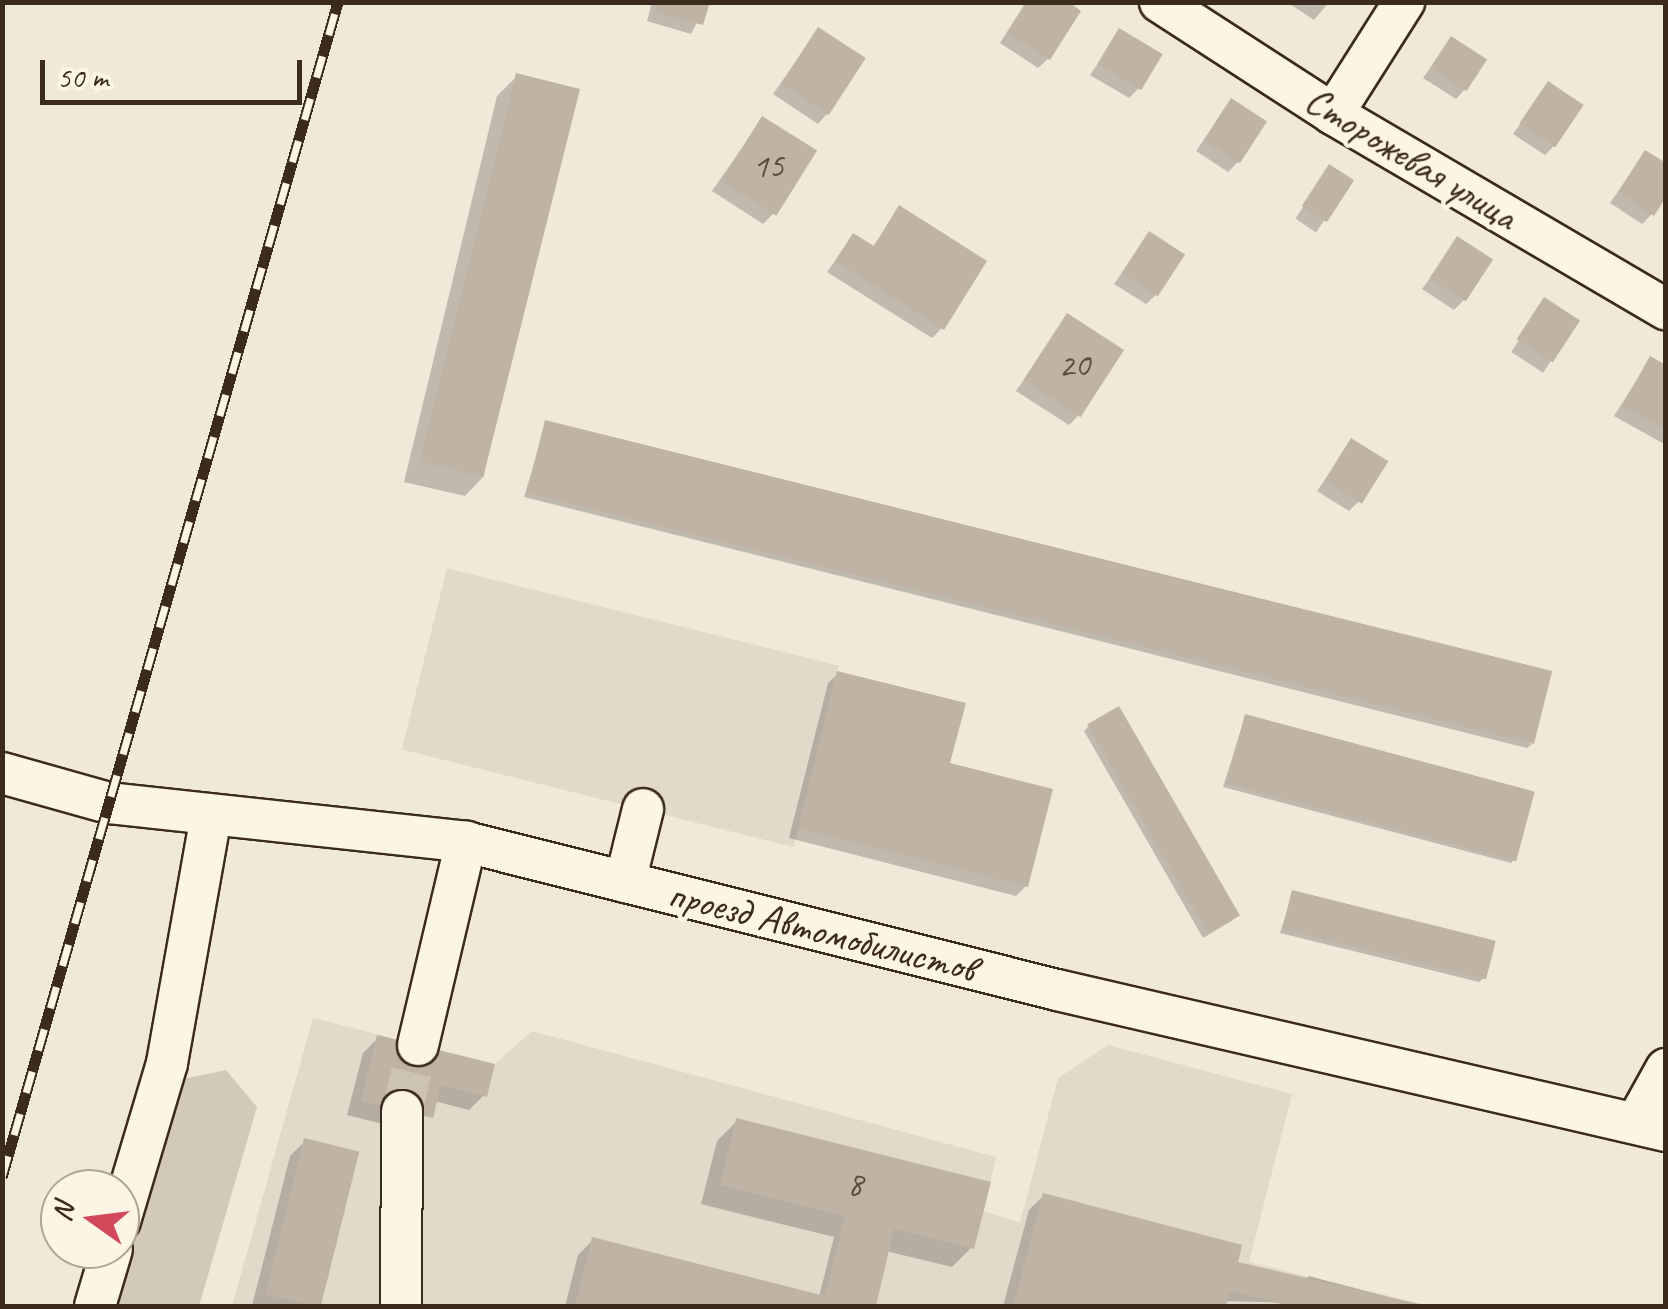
<!DOCTYPE html>
<html>
<head>
<meta charset="utf-8">
<style>
  body { margin:0 }
  #map { position:relative; width:1668px; height:1309px; overflow:hidden; background:#f0e9d9; font-family:Caveat,sans-serif }
  div>[style] { position:absolute }
  [style*='--x'] { left:calc(var(--x)*1px); top:calc(var(--y)*1px); width:calc(var(--w)*1px); rotate:calc(var(--a)*1deg) }
  .built>* { inset:0; background:#e1d9c9; transform-origin:0 0 }
  .green>* { inset:0; background:#d2c9ba }
  .shadow>* { inset:0; background:#0003; transform-origin:0 0 }
  .building>* { inset:0; background:#beb3a4; transform-origin:0 0 }
  .minor-tunnel>* { height:40px; margin-top:-20px; transform-origin:0; background:repeating-linear-gradient(90deg,#ccc3b4 0 40px,transparent 0 60px) }
  .roads { filter:drop-shadow(2px 0 #3b2a1e) drop-shadow(-2px 0 #3b2a1e) drop-shadow(0 2px #3b2a1e) drop-shadow(0 -2px #3b2a1e) }
  .minor>* { height:40px; margin:-20px; padding:0 20px; transform-origin:20px; border-radius:20px; background:#fcf5e5 }
  .rail>* { height:11px; margin-top:-5.5px; transform-origin:0; background:repeating-linear-gradient(90deg,#fcf5e5 0 22px,#3b2a1e 0 44px); box-sizing:border-box; border-block:2px solid #3b2a1e }
  span { translate:-50% -50%; white-space:nowrap; text-align:center; line-height:1.15; -webkit-text-stroke:9px #fcf5e5; paint-order:stroke }
  .number-label { font-size:35px; color:#5c4c40 }
  .number-label span { -webkit-text-stroke-width:0 }
  .street-label { font-size:40px; color:#3b2a1e }
  .frame { position:absolute; inset:0; border:5px solid #3b2a1e; pointer-events:none }
  .north { position:absolute; left:40px; top:1169px; width:100px; height:100px; box-sizing:border-box; background:#fcf5e5; border:2px solid #afa495; border-radius:50%; rotate:284deg; font-size:28px; font-weight:700; line-height:40px; text-align:center; color:#3b2a1e }
  .north::after { content:''; display:block; margin:auto; width:35px; height:45px; background:#d1495b; clip-path:polygon(50% 0,100% 100%,50% 72%,0 100%) }
  .scale { position:absolute; left:40px; top:60px; width:262px; height:45px; box-sizing:border-box; border:5px solid #3b2a1e; border-top:0; padding-left:12px; font-size:30px; line-height:35px; white-space:nowrap; color:#3b2a1e; -webkit-text-stroke:8px #fcf5e5; paint-order:stroke }
</style>
</head>
<body>
<div id="map">
  <div class="built">
    <i style="left:447px;top:568px;width:404px;height:187px;rotate:14deg"></i>
    <i style="clip-path:polygon(313px 1018px,495px 1064px,532px 1031px,996px 1157px,984px 1211px,1020px 1223px,1058px 1078px,1108px 1045px,1292px 1094px,1249px 1262px,1431px 1306px,232px 1306px)"></i>
  </div>
  <div class="green">
    <i style="clip-path:polygon(226px 1070px,257px 1107px,199px 1306px,106px 1306px,173px 1081px)"></i>
  </div>
  <div class="shadow">
    <i style="clip-path:polygon(652px 2px,707px 2px,691px 34px,647px 21px)"></i>
    <i style="clip-path:polygon(1026px 2px,1064px 2px,1048px 59px,1038px 68px,1000px 43px)"></i>
    <i style="clip-path:polygon(1287px 2px,1329px 2px,1314px 20px)"></i>
    <i style="clip-path:polygon(818px 30px,827px 114px,818px 124px,773px 94px)"></i>
    <i style="clip-path:polygon(1120px 31px,1138px 89px,1129px 98px,1090px 75px)"></i>
    <i style="clip-path:polygon(1451px 39px,1465px 89px,1456px 99px,1423px 78px)"></i>
    <i style="clip-path:polygon(517px 76px,484px 476px,465px 496px,404px 482px,497px 96px)"></i>
    <i style="clip-path:polygon(1548px 85px,1555px 145px,1545px 155px,1513px 134px)"></i>
    <i style="clip-path:polygon(1231px 101px,1238px 162px,1228px 172px,1196px 151px)"></i>
    <i style="clip-path:polygon(762px 119px,773px 214px,763px 224px,712px 191px)"></i>
    <i style="clip-path:polygon(1645px 153px,1652px 214px,1642px 224px,1610px 203px)"></i>
    <i style="left:1330px;top:167px;width:25px;height:62px;rotate:34deg"></i>
    <i style="clip-path:polygon(900px 209px,942px 328px,932px 338px,827px 272px,853px 236px,872px 248px)"></i>
    <i style="clip-path:polygon(1149px 234px,1156px 295px,1146px 304px,1114px 284px)"></i>
    <i style="clip-path:polygon(1458px 240px,1464px 300px,1454px 310px,1422px 289px)"></i>
    <i style="left:1545px;top:300px;width:38px;height:62px;rotate:33deg"></i>
    <i style="clip-path:polygon(1068px 316px,1079px 415px,1069px 425px,1016px 391px)"></i>
    <i style="clip-path:polygon(1650px 359px,1666px 368px,1666px 445px,1614px 416px)"></i>
    <i style="clip-path:polygon(546px 423px,1532px 744px,1527px 748px,524px 497px)"></i>
    <i style="clip-path:polygon(1352px 441px,1358px 502px,1349px 511px,1317px 491px)"></i>
    <i style="clip-path:polygon(838px 674px,947px 765px,1026px 886px,1016px 896px,789px 838px,828px 683px)"></i>
    <i style="clip-path:polygon(1245px 717px,1515px 859px,1511px 863px,1223px 787px)"></i>
    <i style="clip-path:polygon(1088px 727px,1233px 920px,1203px 938px,1084px 731px)"></i>
    <i style="clip-path:polygon(1293px 892px,1484px 978px,1479px 982px,1280px 933px)"></i>
    <i style="clip-path:polygon(378px 1038px,484px 1095px,469px 1110px,434px 1101px,415px 1132px,347px 1115px,363px 1053px)"></i>
    <i style="clip-path:polygon(737px 1121px,972px 1247px,952px 1267px,886px 1251px,873px 1306px,565px 1306px,578px 1255px,593px 1240px,819px 1297px,834px 1237px,701px 1204px,717px 1141px)"></i>
    <i style="clip-path:polygon(305px 1141px,356px 1154px,318px 1306px,252px 1306px,290px 1156px)"></i>
    <i style="clip-path:polygon(1044px 1195px,1233px 1271px,1303px 1282px,1309px 1276px,1422px 1306px,1224px 1301px,1223px 1306px,1003px 1306px,1029px 1210px)"></i>
  </div>
  <div class="building">
    <i style="clip-path:polygon(658px 2px,710px 2px,703px 25px,655px 12px)"></i>
    <i style="clip-path:polygon(1027px 2px,1069px 2px,1081px 11px,1050px 60px,1007px 33px)"></i>
    <i style="left:818px;top:27px;width:57px;height:68px;rotate:33deg"></i>
    <i style="left:1119px;top:28px;width:51px;height:42px;rotate:31deg"></i>
    <i style="left:1451px;top:36px;width:43px;height:38px;rotate:33deg"></i>
    <i style="left:516px;top:73px;width:66px;height:400px;rotate:14deg"></i>
    <i style="left:1548px;top:81px;width:43px;height:51px;rotate:34deg"></i>
    <i style="left:1231px;top:98px;width:43px;height:50px;rotate:33deg"></i>
    <i style="left:762px;top:116px;width:65px;height:77px;rotate:32deg"></i>
    <i style="clip-path:polygon(1645px 150px,1666px 163px,1666px 197px,1654px 216px,1618px 192px)"></i>
    <i style="left:1329px;top:164px;width:30px;height:50px;rotate:33deg"></i>
    <i style="clip-path:polygon(899px 205px,987px 261px,944px 330px,835px 261px,853px 233px,874px 246px)"></i>
    <i style="left:1149px;top:231px;width:43px;height:50px;rotate:33deg"></i>
    <i style="left:1457px;top:236px;width:43px;height:50px;rotate:33deg"></i>
    <i style="left:1544px;top:297px;width:43px;height:50px;rotate:33deg"></i>
    <i style="left:1067px;top:313px;width:68px;height:80px;rotate:33deg"></i>
    <i style="clip-path:polygon(1650px 356px,1666px 365px,1666px 430px,1622px 406px)"></i>
    <i style="left:545px;top:420px;width:1038px;height:75px;rotate:14deg"></i>
    <i style="left:1351px;top:438px;width:44px;height:50px;rotate:32deg"></i>
    <i style="clip-path:polygon(837px 671px,966px 703px,950px 763px,1053px 789px,1028px 887px,798px 829px)"></i>
    <i style="left:1119px;top:706px;width:242px;height:37px;rotate:60deg"></i>
    <i style="left:1245px;top:714px;width:300px;height:72px;rotate:15deg"></i>
    <i style="left:1292px;top:890px;width:210px;height:40px;rotate:14deg"></i>
    <i style="clip-path:polygon(377px 1035px,495px 1064px,487px 1097px,441px 1085px,433px 1118px,361px 1101px)"></i>
    <i style="clip-path:polygon(736px 1118px,991px 1182px,974px 1249px,894px 1229px,876px 1306px,575px 1306px,592px 1237px,825px 1296px,845px 1216px,720px 1185px)"></i>
    <i style="left:304px;top:1138px;width:57px;height:161px;rotate:14deg"></i>
    <i style="clip-path:polygon(1043px 1193px,1242px 1245px,1238px 1262px,1427px 1306px,1289px 1306px,1230px 1291px,1226px 1306px,1013px 1306px)"></i>
  </div>
  <div class="minor-tunnel">
    <i style="--x:402;--y:1111;--w:68;--a:-76.4"></i>
  </div>
  <div class="roads">
    <div class="minor">
      <i style="--x:1160;--y:2;--w:206;--a:32.9"></i>
      <i style="--x:1333;--y:114;--w:386;--a:30.4"></i>
      <i style="--x:1333;--y:114;--w:133;--a:-57.6"></i>
      <i style="--x:2;--y:773;--w:111;--a:15.7"></i>
      <i style="--x:109;--y:803;--w:359;--a:6.2"></i>
      <i style="--x:466;--y:842;--w:609;--a:14.06"></i>
      <i style="--x:1057;--y:990;--w:625;--a:13.04"></i>
      <i style="--x:625;--y:882;--w:75;--a:-76.1"></i>
      <i style="--x:418;--y:1045;--w:209;--a:-76.7"></i>
      <i style="--x:1636;--y:1123;--w:62;--a:-60.9"></i>
      <i style="--x:120;--y:1221;--w:165;--a:-73.4"></i>
      <i style="--x:167;--y:1063;--w:252;--a:-79.9"></i>
      <i style="--x:95;--y:1306;--w:59;--a:-73.4"></i>
      <i style="--x:401;--y:1306;--w:195;--a:-89.7"></i>
    </div>
  </div>
  <div class="rail">
    <i style="--x:2;--y:1177;--w:1222;--a:-74.04"></i>
  </div>
  <div class="number-label">
    <span style="left:768px;top:166px">15</span>
    <span style="left:1074px;top:365px">20</span>
    <span style="left:855px;top:1184px">8</span>
  </div>
  <div class="street-label">
    <span style="left:1411px;top:158px;rotate:31deg">Сторожевая улица</span>
    <span style="left:822px;top:931px;rotate:14deg">проезд Автомобилистов</span>
  </div>
  <div class="frame"></div>
  <div class="north">N</div>
  <div class="scale">50 m</div>
</div>
</body>
</html>
